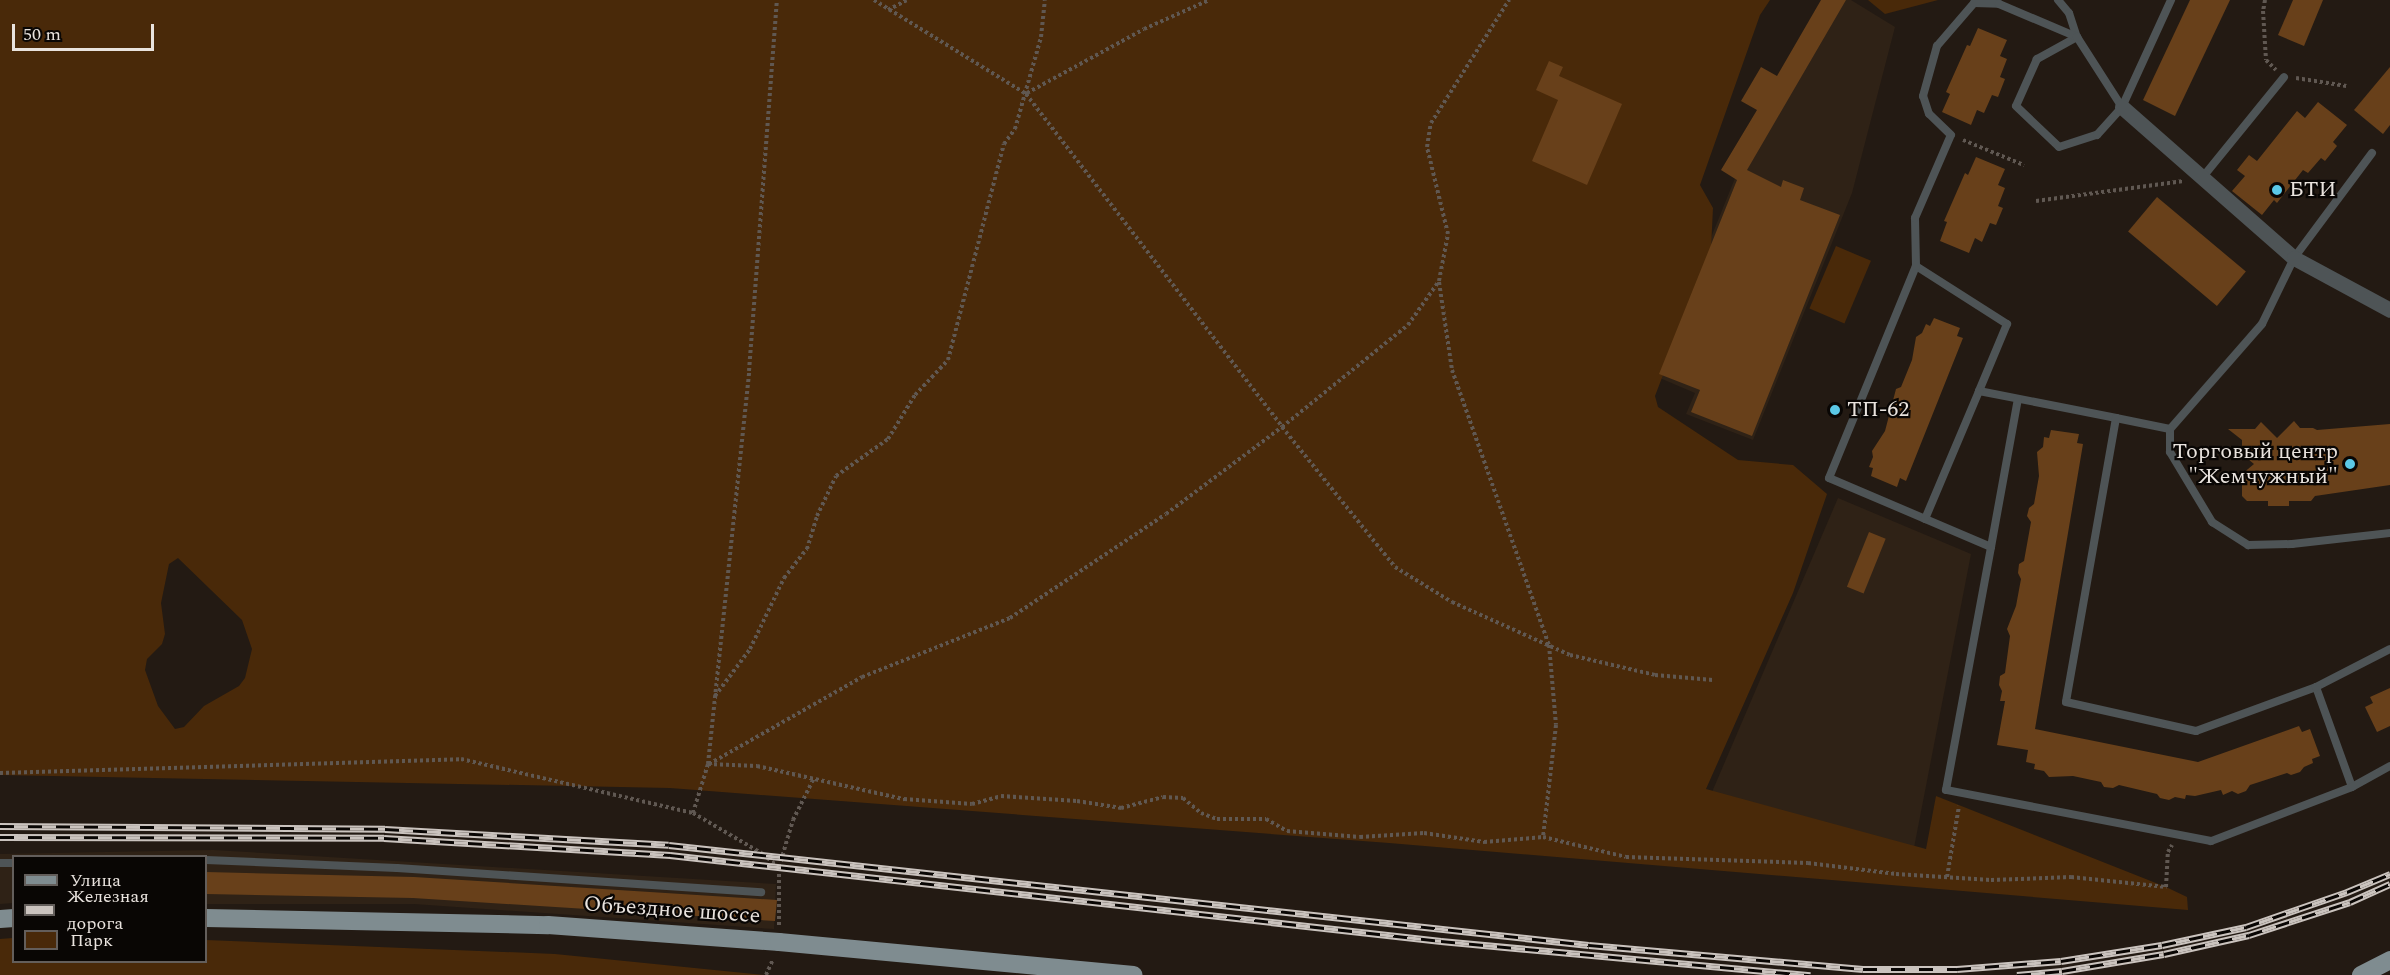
<!DOCTYPE html>
<html>
<head>
<meta charset="utf-8">
<style>
  body { margin:0 }
  #map { position:relative; width:2390px; height:975px; overflow:hidden; background:#231a13; font-family:Spectral,serif }
  div>[style] { position:absolute }
  [style*='--x'] { left:calc(var(--x)*1px); top:calc(var(--y)*1px); width:calc(var(--w)*1px); rotate:calc(var(--a)*1deg) }
  .built>* { inset:0; background:#2f2216 }
  .green>* { inset:0; background:#492909; transform-origin:0 0 }
  .building>* { inset:0; background:#68401a; transform-origin:0 0 }
  .path>* { height:4px; margin-top:-2px; transform-origin:0; background:repeating-linear-gradient(90deg,#605852 0 3px,transparent 0 6px) }
  .lane>* { height:8px; margin:-4px; padding:0 4px; transform-origin:4px; border-radius:4px; background:#4e5456 }
  .street>* { height:15px; margin:-7.5px; padding:0 7.5px; transform-origin:7.5px; border-radius:7.5px; background:#4e5456 }
  .primary>* { height:18px; margin:-9px; padding:0 9px; transform-origin:9px; border-radius:9px; background:#7f8c90 }
  .rail>* { height:7px; margin-top:-3.5px; transform-origin:0; background:repeating-linear-gradient(90deg,#090604 0 14px,#cac3be 0 28px); box-sizing:border-box; border-block:2px solid #cac3be }
  .dots>* { width:16px; height:16px; translate:-50% -50%; box-sizing:border-box; border:3px solid #090604; border-radius:50% }
  span { translate:-50% -50%; white-space:nowrap; text-align:center; line-height:1.15; -webkit-text-stroke:4.5px #090604; paint-order:stroke }
  .poi-label { font-size:22px; color:#e9e3de }
  .left { translate:0 -50%; text-align:left }
  .right { translate:-100% -50%; text-align:right }
  .street-label { font-size:22px; color:#e9e3de }
  .legend { position:absolute; left:12px; top:855px; width:195px; height:108px; box-sizing:border-box; background:#090604; border:2px solid #635e5b; margin:0; padding:8px 10px; list-style:none; font-size:18px; color:#e9e3de }
  .legend li { display:flex; align-items:center; gap:12px; height:30px }
  .legend b { width:30px; border:2px solid #635e5b }
  .scale { position:absolute; left:12px; top:24px; width:142px; height:27px; box-sizing:border-box; border:3px solid #e9e3de; border-top:0; padding-left:8px; font-size:18px; line-height:21px; white-space:nowrap; color:#e9e3de; -webkit-text-stroke:4px #090604; paint-order:stroke }
</style>
</head>
<body>
<div id="map">
  <div class="built">
    <i style="clip-path:polygon(1836px 0,1851px 0,1895px 27px,1852px 193px,1753px 440px,1686px 414px,1695px 393px,1655px 376px,1748px 146px)"></i>
    <i style="clip-path:polygon(1838px 498px,1971px 554px,1913px 853px,1706px 806px)"></i>
    <i style="clip-path:polygon(213px 850px,776px 884px,774px 929px,414px 904px,206px 904px,206px 856px,14px 856px,13px 903px,0 904px,0 854px)"></i>
  </div>
  <div class="green">
    <i style="clip-path:polygon(evenodd,0 0,1770px 0,1760px 15px,1700px 185px,1713px 208px,1711px 249px,1655px 396px,1658px 407px,1738px 460px,1793px 465px,1827px 494px,1793px 593px,1706px 789px,1926px 849px,1936px 796px,2166px 887px,2187px 897px,2188px 910px,1389px 843px,670px 788px,0 775px,0 0,178px 558px,242px 620px,252px 649px,245px 678px,239px 686px,204px 706px,184px 727px,175px 729px,158px 706px,145px 670px,147px 659px,162px 644px,165px 634px,161px 603px,169px 564px,178px 558px)"></i>
    <i style="clip-path:polygon(1868px 0,1938px 0,1885px 14px)"></i>
    <i style="left:1836px;top:246px;width:38px;height:68px;rotate:23deg"></i>
    <i style="clip-path:polygon(13px 938px,14px 962px,206px 962px,206px 940px,555px 954px,765px 975px,0 975px,0 939px)"></i>
  </div>
  <div class="building">
    <i style="clip-path:polygon(1821px 0,1846px 0,1747px 170px,1781px 187px,1783px 180px,1804px 188px,1800px 200px,1840px 215px,1752px 436px,1691px 412px,1700px 390px,1659px 374px,1737px 180px,1721px 170px,1757px 110px,1741px 101px,1761px 67px,1777px 76px)"></i>
    <i style="clip-path:polygon(2190px 0,2230px 0,2175px 116px,2143px 100px)"></i>
    <i style="clip-path:polygon(2293px 0,2323px 0,2304px 46px,2278px 35px)"></i>
    <i style="clip-path:polygon(1978px 28px,2007px 40px,2000px 56px,2007px 59px,2000px 77px,2005px 79px,1998px 97px,1992px 95px,1984px 113px,1977px 110px,1971px 125px,1942px 112px,1950px 94px,1946px 92px,1967px 45px,1970px 46px)"></i>
    <i style="clip-path:polygon(1549px 61px,1563px 67px,1559px 76px,1622px 104px,1587px 185px,1532px 161px,1558px 100px,1536px 90px)"></i>
    <i style="clip-path:polygon(2390px 67px,2390px 125px,2383px 134px,2354px 110px)"></i>
    <i style="clip-path:polygon(2318px 102px,2347px 125px,2333px 142px,2337px 146px,2325px 161px,2321px 158px,2308px 173px,2303px 170px,2277px 203px,2274px 200px,2262px 215px,2232px 191px,2245px 176px,2237px 170px,2249px 155px,2257px 161px,2297px 111px,2305px 118px)"></i>
    <i style="clip-path:polygon(1976px 157px,2005px 169px,1998px 185px,2005px 188px,1998px 206px,2003px 208px,1996px 225px,1990px 223px,1982px 242px,1975px 238px,1969px 253px,1940px 241px,1947px 222px,1944px 221px,1965px 173px,1968px 175px)"></i>
    <i style="left:2157px;top:197px;width:116px;height:45px;rotate:40deg"></i>
    <i style="clip-path:polygon(1934px 318px,1960px 328px,1957px 336px,1963px 338px,1906px 481px,1900px 478px,1897px 487px,1871px 476px,1873px 468px,1869px 467px,1873px 457px,1872px 451px,1885px 431px,1896px 389px,1901px 387px,1912px 360px,1916px 337px,1922px 333px,1926px 324px,1930px 326px)"></i>
    <i style="clip-path:polygon(2294px 421px,2300px 428px,2313px 428px,2317px 430px,2390px 424px,2390px 485px,2315px 496px,2311px 501px,2289px 501px,2289px 506px,2268px 506px,2268px 501px,2247px 501px,2242px 496px,2242px 474px,2254px 464px,2242px 454px,2242px 440px,2228px 429px,2255px 429px,2261px 422px,2277px 438px)"></i>
    <i style="clip-path:polygon(2051px 430px,2079px 434px,2077px 443px,2083px 444px,2035px 729px,2198px 762px,2299px 726px,2302px 732px,2310px 729px,2320px 756px,2312px 759px,2313px 763px,2304px 767px,2300px 772px,2291px 775px,2287px 773px,2250px 785px,2246px 791px,2238px 794px,2232px 791px,2223px 795px,2221px 790px,2195px 796px,2186px 795px,2185px 799px,2175px 797px,2169px 800px,2160px 798px,2157px 794px,2119px 785px,2113px 788px,2104px 787px,2101px 782px,2073px 776px,2049px 777px,2044px 771px,2034px 769px,2035px 764px,2026px 762px,2028px 750px,1997px 745px,2005px 701px,2000px 701px,2002px 691px,1999px 685px,2000px 676px,2005px 673px,2010px 636px,2007px 629px,2016px 606px,2021px 579px,2018px 573px,2019px 564px,2024px 561px,2031px 522px,2027px 516px,2029px 508px,2034px 504px,2039px 476px,2037px 452px,2043px 447px,2044px 437px,2049px 438px)"></i>
    <i style="left:1869px;top:532px;width:18px;height:59px;rotate:22deg"></i>
    <i style="clip-path:polygon(2390px 688px,2390px 726px,2377px 732px,2365px 707px,2373px 703px,2370px 697px)"></i>
    <i style="clip-path:polygon(206px 872px,414px 877px,777px 900px,775px 921px,413px 898px,206px 894px)"></i>
  </div>
  <div class="path">
    <i style="--x:874;--y:0;--w:179;--a:31.7"></i>
    <i style="--x:1026;--y:94;--w:420;--a:52.4"></i>
    <i style="--x:1282;--y:427;--w:180;--a:51.1"></i>
    <i style="--x:1395;--y:567;--w:67;--a:31.6"></i>
    <i style="--x:1452;--y:602;--w:129;--a:24.2"></i>
    <i style="--x:1570;--y:655;--w:87;--a:13.2"></i>
    <i style="--x:1655;--y:675;--w:58;--a:4.9"></i>
    <i style="--x:2265;--y:0;--w:11;--a:100"></i>
    <i style="--x:2263;--y:11;--w:49;--a:86.5"></i>
    <i style="--x:2266;--y:60;--w:14;--a:45"></i>
    <i style="--x:888;--y:10;--w:21;--a:-28"></i>
    <i style="--x:2296;--y:78;--w:51;--a:9.1"></i>
    <i style="--x:1027;--y:93;--w:133;--a:-28.7"></i>
    <i style="--x:1144;--y:29;--w:71;--a:-24"></i>
    <i style="--x:1963;--y:140;--w:66;--a:22.3"></i>
    <i style="--x:2036;--y:201;--w:149;--a:-7.7"></i>
    <i style="--x:1439;--y:282;--w:89;--a:81.6"></i>
    <i style="--x:1452;--y:370;--w:292;--a:70.6"></i>
    <i style="--x:1549;--y:645;--w:80;--a:85"></i>
    <i style="--x:1556;--y:725;--w:113;--a:96.6"></i>
    <i style="--x:715;--y:696;--w:59;--a:-53.3"></i>
    <i style="--x:750;--y:649;--w:79;--a:-64.4"></i>
    <i style="--x:784;--y:578;--w:37;--a:-52"></i>
    <i style="--x:807;--y:549;--w:34;--a:-73"></i>
    <i style="--x:817;--y:516;--w:44;--a:-64.6"></i>
    <i style="--x:836;--y:476;--w:64;--a:-35.4"></i>
    <i style="--x:888;--y:439;--w:52;--a:-58.5"></i>
    <i style="--x:915;--y:395;--w:48;--a:-46.7"></i>
    <i style="--x:948;--y:360;--w:223;--a:-75.5"></i>
    <i style="--x:1004;--y:144;--w:19;--a:-54"></i>
    <i style="--x:1015;--y:129;--w:96;--a:-74.2"></i>
    <i style="--x:1041;--y:37;--w:37;--a:-84"></i>
    <i style="--x:708;--y:764;--w:49;--a:2.3"></i>
    <i style="--x:757;--y:766;--w:151;--a:12.7"></i>
    <i style="--x:904;--y:799;--w:68;--a:4.2"></i>
    <i style="--x:972;--y:804;--w:30;--a:-15"></i>
    <i style="--x:1001;--y:796;--w:76;--a:3.8"></i>
    <i style="--x:1077;--y:801;--w:45;--a:9"></i>
    <i style="--x:1121;--y:808;--w:43;--a:-14.7"></i>
    <i style="--x:1163;--y:797;--w:20;--a:3"></i>
    <i style="--x:1183;--y:798;--w:23;--a:40"></i>
    <i style="--x:1201;--y:813;--w:17;--a:21"></i>
    <i style="--x:1217;--y:819;--w:49;--a:0"></i>
    <i style="--x:1266;--y:819;--w:24;--a:30"></i>
    <i style="--x:1287;--y:831;--w:73;--a:4.7"></i>
    <i style="--x:1360;--y:837;--w:64;--a:-3.6"></i>
    <i style="--x:1424;--y:833;--w:61;--a:8.5"></i>
    <i style="--x:1484;--y:842;--w:59;--a:-4.8"></i>
    <i style="--x:1543;--y:837;--w:85;--a:13.5"></i>
    <i style="--x:1626;--y:857;--w:182;--a:1.9"></i>
    <i style="--x:1808;--y:863;--w:89;--a:7.1"></i>
    <i style="--x:1896;--y:874;--w:95;--a:3.6"></i>
    <i style="--x:1991;--y:880;--w:80;--a:-2.1"></i>
    <i style="--x:2071;--y:877;--w:96;--a:6"></i>
    <i style="--x:2166;--y:887;--w:35;--a:-87"></i>
    <i style="--x:2168;--y:852;--w:8;--a:-60"></i>
    <i style="--x:709;--y:764;--w:176;--a:-29.6"></i>
    <i style="--x:862;--y:677;--w:159;--a:-21.7"></i>
    <i style="--x:1010;--y:618;--w:187;--a:-33.7"></i>
    <i style="--x:1166;--y:514;--w:145;--a:-36.9"></i>
    <i style="--x:1282;--y:427;--w:162;--a:-39"></i>
    <i style="--x:1408;--y:325;--w:54;--a:-54.8"></i>
    <i style="--x:1439;--y:281;--w:48;--a:-79.2"></i>
    <i style="--x:1448;--y:234;--w:89;--a:-103.6"></i>
    <i style="--x:1427;--y:147;--w:24;--a:-81"></i>
    <i style="--x:1431;--y:123;--w:146;--a:-57.6"></i>
    <i style="--x:0;--y:773;--w:461;--a:-1.7"></i>
    <i style="--x:461;--y:759;--w:238;--a:13.1"></i>
    <i style="--x:693;--y:813;--w:81;--a:30.4"></i>
    <i style="--x:763;--y:854;--w:21;--a:41"></i>
    <i style="--x:779;--y:868;--w:58;--a:90"></i>
    <i style="--x:693;--y:813;--w:51;--a:-73"></i>
    <i style="--x:708;--y:764;--w:395;--a:-84"></i>
    <i style="--x:749;--y:371;--w:372;--a:-85.7"></i>
    <i style="--x:779;--y:867;--w:49;--a:-73.4"></i>
    <i style="--x:793;--y:820;--w:47;--a:-63.4"></i>
    <i style="--x:1947;--y:877;--w:72;--a:-80.4"></i>
    <i style="--x:766;--y:975;--w:17;--a:-66"></i>
  </div>
  <div class="lane">
    <i style="--x:2058;--y:0;--w:17;--a:50"></i>
    <i style="--x:2069;--y:13;--w:25;--a:72"></i>
    <i style="--x:2077;--y:37;--w:46;--a:151.2"></i>
    <i style="--x:2037;--y:59;--w:51;--a:114.1"></i>
    <i style="--x:2016;--y:106;--w:59;--a:43.6"></i>
    <i style="--x:2059;--y:147;--w:40;--a:-18"></i>
    <i style="--x:2097;--y:135;--w:38;--a:-48"></i>
    <i style="--x:2122;--y:107;--w:118;--a:-65.4"></i>
    <i style="--x:2372;--y:153;--w:131;--a:126.6"></i>
    <i style="--x:2294;--y:258;--w:73;--a:115.9"></i>
    <i style="--x:2262;--y:324;--w:140;--a:131.2"></i>
    <i style="--x:2170;--y:429;--w:23;--a:90"></i>
    <i style="--x:2170;--y:452;--w:82;--a:59"></i>
    <i style="--x:2212;--y:522;--w:43;--a:32.6"></i>
    <i style="--x:2248;--y:545;--w:44;--a:-1.3"></i>
    <i style="--x:2292;--y:544;--w:99;--a:-6.4"></i>
    <i style="--x:2202;--y:178;--w:130;--a:-50.9"></i>
    <i style="--x:1916;--y:266;--w:108;--a:32.5"></i>
    <i style="--x:2007;--y:324;--w:73;--a:112.7"></i>
    <i style="--x:1979;--y:391;--w:140;--a:11.1"></i>
    <i style="--x:2116;--y:418;--w:288;--a:100"></i>
    <i style="--x:2066;--y:702;--w:133;--a:12.6"></i>
    <i style="--x:2196;--y:731;--w:128;--a:-20.1"></i>
    <i style="--x:2316;--y:687;--w:106;--a:70.2"></i>
    <i style="--x:2352;--y:787;--w:151;--a:159"></i>
    <i style="--x:2211;--y:841;--w:270;--a:-169.1"></i>
    <i style="--x:1946;--y:790;--w:247;--a:-79.5"></i>
    <i style="--x:1991;--y:547;--w:176;--a:-156.9"></i>
    <i style="--x:1829;--y:478;--w:229;--a:-67.7"></i>
    <i style="--x:1916;--y:266;--w:48;--a:-91.2"></i>
    <i style="--x:1915;--y:218;--w:90;--a:-66.6"></i>
    <i style="--x:1951;--y:135;--w:30;--a:-136"></i>
    <i style="--x:1929;--y:114;--w:19;--a:-108"></i>
    <i style="--x:1923;--y:96;--w:52;--a:-74.4"></i>
    <i style="--x:1937;--y:46;--w:57;--a:-49.3"></i>
    <i style="--x:1974;--y:3;--w:25;--a:2"></i>
    <i style="--x:1999;--y:4;--w:85;--a:22.9"></i>
    <i style="--x:2077;--y:37;--w:83;--a:57.3"></i>
    <i style="--x:2116;--y:418;--w:55;--a:11.5"></i>
    <i style="--x:1925;--y:519;--w:139;--a:-67.1"></i>
    <i style="--x:1991;--y:547;--w:150;--a:-79.7"></i>
    <i style="--x:2316;--y:687;--w:83;--a:-27.2"></i>
    <i style="--x:2352;--y:787;--w:43;--a:-28.9"></i>
    <i style="--x:206;--y:860;--w:191;--a:2.4"></i>
    <i style="--x:397;--y:868;--w:365;--a:3.8"></i>
    <i style="--x:0;--y:863;--w:14;--a:0"></i>
  </div>
  <div class="street">
    <i style="--x:2122;--y:107;--w:229;--a:41.3"></i>
    <i style="--x:2294;--y:258;--w:109;--a:28.4"></i>
  </div>
  <div class="primary">
    <i style="--x:206;--y:918;--w:342;--a:1.2"></i>
    <i style="--x:548;--y:925;--w:232;--a:4.2"></i>
    <i style="--x:779;--y:942;--w:356;--a:5.3"></i>
    <i style="--x:0;--y:919;--w:14;--a:-4"></i>
    <i style="--x:2361;--y:975;--w:33;--a:-27"></i>
  </div>
  <div class="rail">
    <i style="--x:0;--y:826;--w:385;--a:0.4"></i>
    <i style="--x:385;--y:829;--w:284;--a:3.2"></i>
    <i style="--x:669;--y:845;--w:925;--a:6.2"></i>
    <i style="--x:1589;--y:945;--w:275;--a:5"></i>
    <i style="--x:1863;--y:969;--w:94;--a:0"></i>
    <i style="--x:1957;--y:969;--w:104;--a:-4.4"></i>
    <i style="--x:2061;--y:961;--w:102;--a:-9"></i>
    <i style="--x:2162;--y:945;--w:86;--a:-12.1"></i>
    <i style="--x:2246;--y:927;--w:107;--a:-19.1"></i>
    <i style="--x:2347;--y:892;--w:47;--a:-22.7"></i>
    <i style="--x:0;--y:837;--w:384;--a:0.1"></i>
    <i style="--x:384;--y:838;--w:287;--a:3.4"></i>
    <i style="--x:670;--y:855;--w:776;--a:6.36"></i>
    <i style="--x:1441;--y:941;--w:371;--a:5.3"></i>
    <i style="--x:2017;--y:975;--w:45;--a:-5.1"></i>
    <i style="--x:2062;--y:971;--w:103;--a:-9.5"></i>
    <i style="--x:2164;--y:954;--w:87;--a:-12.6"></i>
    <i style="--x:2249;--y:935;--w:106;--a:-18.1"></i>
    <i style="--x:2350;--y:902;--w:44;--a:-24.2"></i>
  </div>
  <div class="dots">
    <i style="left:2277px;top:190px;background:#5bc8e6"></i>
    <i style="left:1835px;top:410px;background:#5bc8e6"></i>
    <i style="left:2350px;top:464px;background:#5bc8e6"></i>
  </div>
  <div class="poi-label">
    <span class="left" style="left:2289px;top:190px">БТИ</span>
    <span class="left" style="left:1847px;top:410px">ТП-62</span>
    <span class="right" style="left:2338px;top:464px">Торговый центр<br>"Жемчужный"</span>
  </div>
  <div class="street-label">
    <span style="left:672px;top:910px;rotate:4deg">Объездное шоссе</span>
  </div>
  <ul class="legend">
  <li><b style="height:8px;background:#7f8c90"></b>Улица</li>
  <li><b style="height:8px;background:#cac3be"></b>Железная дорога</li>
  <li><b style="height:16px;background:#492909"></b>Парк</li>
  </ul>
  <div class="scale">50 m</div>
</div>
</body>
</html>
